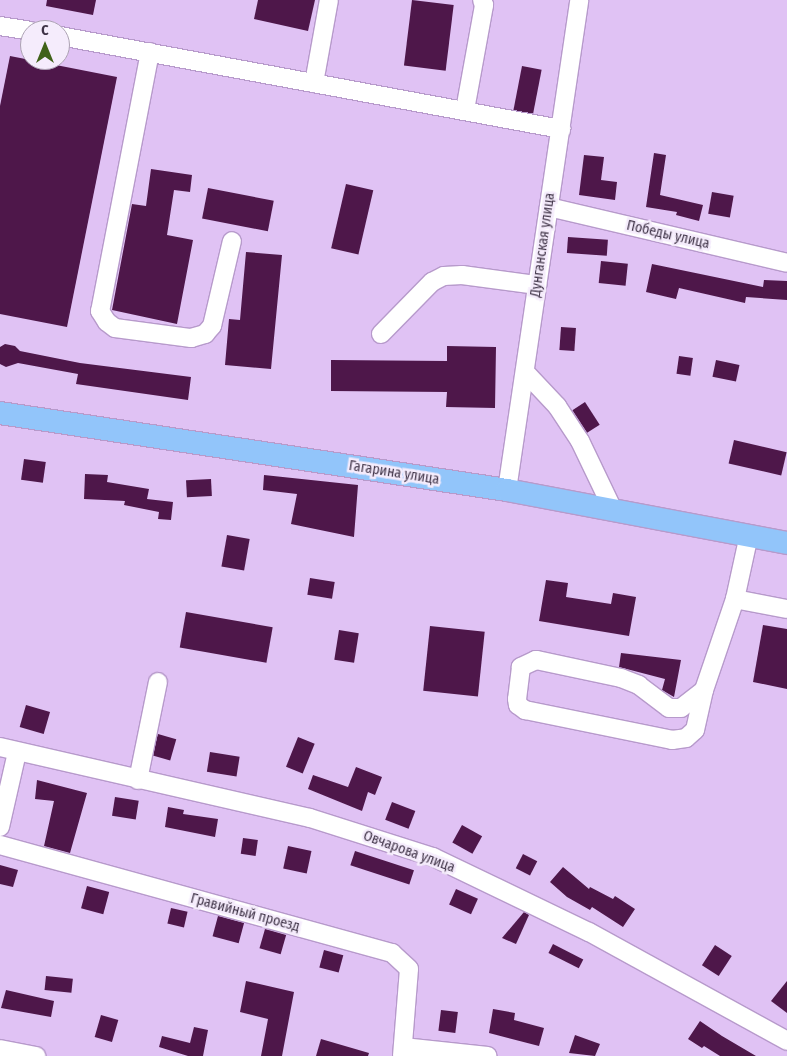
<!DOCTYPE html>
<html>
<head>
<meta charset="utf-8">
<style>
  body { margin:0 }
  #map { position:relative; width:787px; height:1056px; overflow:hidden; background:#e0c2f4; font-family:"Fira Sans Condensed",sans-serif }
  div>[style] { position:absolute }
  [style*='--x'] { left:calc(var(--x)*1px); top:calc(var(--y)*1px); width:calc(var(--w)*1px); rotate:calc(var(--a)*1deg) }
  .building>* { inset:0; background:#4e174a; transform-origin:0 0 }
  .roads { filter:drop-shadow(1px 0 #b79acb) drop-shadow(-1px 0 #b79acb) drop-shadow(0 1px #b79acb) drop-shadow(0 -1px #b79acb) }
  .minor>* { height:18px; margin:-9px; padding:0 9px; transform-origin:9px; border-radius:9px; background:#fff }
  .major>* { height:22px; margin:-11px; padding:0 11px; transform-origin:11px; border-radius:11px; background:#92c5fa }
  span { translate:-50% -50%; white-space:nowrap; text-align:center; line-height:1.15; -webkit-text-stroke:5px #f5ecfc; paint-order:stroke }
  .street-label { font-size:14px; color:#3e3246 }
  .north { position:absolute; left:20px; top:20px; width:50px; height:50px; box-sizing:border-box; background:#f5ecfc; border:1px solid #aca2b3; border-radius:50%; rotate:0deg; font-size:14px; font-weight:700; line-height:20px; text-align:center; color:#3e3246 }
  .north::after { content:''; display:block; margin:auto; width:18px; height:22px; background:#406219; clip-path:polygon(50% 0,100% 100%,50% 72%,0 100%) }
</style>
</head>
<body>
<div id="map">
  <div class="building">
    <i style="clip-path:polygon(47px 0,96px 0,93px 15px,46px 6px)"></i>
    <i style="clip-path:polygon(258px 0,315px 0,308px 31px,254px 19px)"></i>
    <i style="left:412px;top:0;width:42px;height:66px;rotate:7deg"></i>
    <i style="clip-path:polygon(10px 56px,117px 77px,67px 327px,0 314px,0 106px)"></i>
    <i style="left:522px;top:66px;width:20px;height:45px;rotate:11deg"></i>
    <i style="clip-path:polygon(654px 153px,666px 155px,660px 195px,703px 205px,699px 221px,676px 215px,677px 212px,646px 207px)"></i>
    <i style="clip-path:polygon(584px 155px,604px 157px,601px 180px,617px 182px,615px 200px,579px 195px)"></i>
    <i style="clip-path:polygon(151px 169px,192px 175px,190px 192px,174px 190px,167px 235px,193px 240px,177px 324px,112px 310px,132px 204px,146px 206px)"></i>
    <i style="left:346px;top:184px;width:28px;height:66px;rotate:13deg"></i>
    <i style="left:208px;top:188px;width:67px;height:31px;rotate:11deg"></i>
    <i style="left:712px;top:192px;width:22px;height:22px;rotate:10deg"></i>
    <i style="left:568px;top:237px;width:40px;height:16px;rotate:4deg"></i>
    <i style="clip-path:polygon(246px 252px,282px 255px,271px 369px,225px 365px,229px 319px,240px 320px)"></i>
    <i style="left:601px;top:261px;width:27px;height:22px;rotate:6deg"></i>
    <i style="clip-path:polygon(652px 264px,763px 287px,764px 280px,787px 281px,787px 300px,746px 297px,745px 303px,679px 288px,676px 299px,646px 292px)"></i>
    <i style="left:561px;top:327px;width:15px;height:23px;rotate:4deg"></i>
    <i style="clip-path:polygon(5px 344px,15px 346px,20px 351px,80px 363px,191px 377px,188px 400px,76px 384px,78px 374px,18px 363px,6px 367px,0 364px,0 347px)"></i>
    <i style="clip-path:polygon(447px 346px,496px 347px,495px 408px,446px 407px,447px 392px,331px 391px,331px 360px,447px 361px)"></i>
    <i style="left:679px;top:356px;width:14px;height:18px;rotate:8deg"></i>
    <i style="left:716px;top:360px;width:24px;height:17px;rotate:12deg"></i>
    <i style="left:585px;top:402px;width:27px;height:15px;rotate:57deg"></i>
    <i style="left:734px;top:440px;width:54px;height:24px;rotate:13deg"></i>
    <i style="left:24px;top:459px;width:22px;height:21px;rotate:8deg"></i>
    <i style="clip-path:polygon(85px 474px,108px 475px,107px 482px,149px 489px,147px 499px,173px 502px,171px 520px,158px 519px,159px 512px,124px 505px,125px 501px,84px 499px)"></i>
    <i style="clip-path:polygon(264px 475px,358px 485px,354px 537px,291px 524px,297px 494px,263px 490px)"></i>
    <i style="left:211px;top:479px;width:17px;height:25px;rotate:87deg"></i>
    <i style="left:227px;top:535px;width:23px;height:32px;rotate:10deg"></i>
    <i style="left:310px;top:578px;width:25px;height:17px;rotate:9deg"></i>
    <i style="clip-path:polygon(546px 580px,568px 583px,566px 597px,611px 604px,613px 593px,636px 597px,629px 636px,539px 621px)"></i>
    <i style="left:186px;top:612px;width:88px;height:36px;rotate:10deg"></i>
    <i style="clip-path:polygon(763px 625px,787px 629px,787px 689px,753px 682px)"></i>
    <i style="left:430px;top:626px;width:55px;height:65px;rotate:6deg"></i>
    <i style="left:339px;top:630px;width:20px;height:30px;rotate:9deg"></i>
    <i style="clip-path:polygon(621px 653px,681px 660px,674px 697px,662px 690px,665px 679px,619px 667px)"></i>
    <i style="left:26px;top:705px;width:25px;height:23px;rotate:16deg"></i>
    <i style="left:158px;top:734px;width:19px;height:22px;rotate:16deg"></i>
    <i style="left:298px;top:737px;width:18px;height:32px;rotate:22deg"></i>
    <i style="left:210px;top:752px;width:30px;height:20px;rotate:9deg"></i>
    <i style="clip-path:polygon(356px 767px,382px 777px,375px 795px,368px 792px,362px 811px,308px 789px,313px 775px,348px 787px)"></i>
    <i style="clip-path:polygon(37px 780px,87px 793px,70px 853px,44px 846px,54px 801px,35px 799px)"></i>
    <i style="left:115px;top:797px;width:24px;height:19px;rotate:9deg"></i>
    <i style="left:392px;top:802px;width:25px;height:19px;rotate:21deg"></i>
    <i style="clip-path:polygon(168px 807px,184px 810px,183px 814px,218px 819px,215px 837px,165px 827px)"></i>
    <i style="left:462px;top:825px;width:23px;height:20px;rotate:29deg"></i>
    <i style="left:243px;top:838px;width:15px;height:16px;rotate:8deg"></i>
    <i style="left:288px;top:846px;width:24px;height:23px;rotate:12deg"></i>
    <i style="left:355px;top:851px;width:62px;height:15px;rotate:18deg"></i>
    <i style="left:523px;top:854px;width:16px;height:16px;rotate:27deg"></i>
    <i style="clip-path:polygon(0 865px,18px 870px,13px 887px,0 884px)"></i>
    <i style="clip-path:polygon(563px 867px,589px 889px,590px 887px,613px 899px,615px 896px,635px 909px,623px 927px,592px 907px,590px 910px,567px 897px,550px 882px)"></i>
    <i style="left:87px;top:886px;width:23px;height:23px;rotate:15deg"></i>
    <i style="left:456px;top:889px;width:24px;height:17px;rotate:24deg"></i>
    <i style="left:171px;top:908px;width:17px;height:16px;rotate:13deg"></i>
    <i style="clip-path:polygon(524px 912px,529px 915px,516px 944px,502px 938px)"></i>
    <i style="left:218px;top:916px;width:27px;height:21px;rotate:15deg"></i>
    <i style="left:265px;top:929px;width:22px;height:20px;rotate:16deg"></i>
    <i style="left:553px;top:944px;width:34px;height:10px;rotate:27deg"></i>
    <i style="left:715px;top:945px;width:20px;height:24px;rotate:33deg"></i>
    <i style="left:324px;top:950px;width:20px;height:18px;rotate:15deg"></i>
    <i style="left:46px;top:976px;width:27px;height:14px;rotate:6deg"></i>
    <i style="clip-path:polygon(246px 981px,294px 992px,282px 1056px,261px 1056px,268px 1019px,240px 1012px)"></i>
    <i style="clip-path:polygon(787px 981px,787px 1013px,771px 1001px)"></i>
    <i style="clip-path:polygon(6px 990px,54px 1001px,51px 1017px,1px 1008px)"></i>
    <i style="clip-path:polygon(493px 1009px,515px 1013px,514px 1020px,544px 1028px,539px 1046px,489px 1033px)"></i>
    <i style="left:441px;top:1010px;width:17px;height:21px;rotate:7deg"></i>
    <i style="left:101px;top:1015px;width:18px;height:23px;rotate:16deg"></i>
    <i style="clip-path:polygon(700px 1021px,722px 1036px,756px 1056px,720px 1056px,704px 1046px,702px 1048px,688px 1039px)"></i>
    <i style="clip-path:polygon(194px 1027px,208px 1030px,203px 1056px,188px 1056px,159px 1047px,162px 1036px,190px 1043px)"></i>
    <i style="clip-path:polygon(575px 1035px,600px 1044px,595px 1056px,569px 1053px)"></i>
    <i style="clip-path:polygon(321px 1039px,369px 1053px,368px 1056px,316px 1056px)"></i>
  </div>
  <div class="roads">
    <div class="minor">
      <i style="--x:0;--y:26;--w:30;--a:9"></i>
      <i style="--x:60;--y:36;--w:510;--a:10.52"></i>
      <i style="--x:150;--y:52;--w:264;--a:100.9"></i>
      <i style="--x:100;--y:311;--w:13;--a:58"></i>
      <i style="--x:107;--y:322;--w:10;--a:37"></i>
      <i style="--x:115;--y:328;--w:77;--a:7.5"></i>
      <i style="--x:191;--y:338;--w:15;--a:-16"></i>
      <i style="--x:205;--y:334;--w:11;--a:-49"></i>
      <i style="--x:212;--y:326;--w:87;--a:-76.8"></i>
      <i style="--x:314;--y:83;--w:84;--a:-79.8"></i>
      <i style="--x:465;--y:110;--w:107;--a:-79.7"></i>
      <i style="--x:484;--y:5;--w:5;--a:-112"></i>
      <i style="--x:549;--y:207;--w:244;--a:13.2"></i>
      <i style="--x:381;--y:334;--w:73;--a:-45.6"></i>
      <i style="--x:432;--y:282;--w:13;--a:-27"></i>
      <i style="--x:444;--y:276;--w:18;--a:-3"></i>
      <i style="--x:462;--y:275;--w:76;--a:7.6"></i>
      <i style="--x:525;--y:372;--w:47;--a:46.7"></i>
      <i style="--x:557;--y:406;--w:42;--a:56.7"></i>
      <i style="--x:580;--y:441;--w:76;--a:64.4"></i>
      <i style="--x:507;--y:490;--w:495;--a:-81.6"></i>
      <i style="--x:735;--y:599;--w:53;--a:10.9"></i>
      <i style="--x:704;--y:690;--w:29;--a:142"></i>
      <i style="--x:681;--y:708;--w:12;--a:180"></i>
      <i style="--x:669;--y:708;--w:38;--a:-143"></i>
      <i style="--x:639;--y:685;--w:19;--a:-159"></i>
      <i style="--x:621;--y:678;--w:87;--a:-168"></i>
      <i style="--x:536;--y:660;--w:17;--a:155"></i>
      <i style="--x:521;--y:667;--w:32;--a:97"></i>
      <i style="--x:517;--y:699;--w:6;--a:81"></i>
      <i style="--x:518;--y:705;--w:9;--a:36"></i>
      <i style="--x:525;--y:710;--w:150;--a:11.5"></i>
      <i style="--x:672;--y:740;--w:14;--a:-8"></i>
      <i style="--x:686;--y:738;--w:12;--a:-42"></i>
      <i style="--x:695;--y:730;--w:41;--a:-77.3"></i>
      <i style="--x:704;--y:690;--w:96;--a:-71.2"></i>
      <i style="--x:735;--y:599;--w:66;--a:-77.7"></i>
      <i style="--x:0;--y:747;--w:318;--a:12.9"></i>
      <i style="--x:310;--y:818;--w:129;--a:17.6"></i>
      <i style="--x:433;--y:857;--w:173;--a:25.7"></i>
      <i style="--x:589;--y:932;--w:226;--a:28.8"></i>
      <i style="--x:138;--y:780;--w:100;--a:-78.5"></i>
      <i style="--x:0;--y:827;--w:77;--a:-77.2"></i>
      <i style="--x:0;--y:845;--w:407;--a:15.4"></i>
      <i style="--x:392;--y:953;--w:23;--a:43"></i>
      <i style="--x:409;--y:969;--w:87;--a:94.6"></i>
      <i style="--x:403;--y:1047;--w:85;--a:6"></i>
      <i style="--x:0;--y:1049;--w:37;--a:11"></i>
    </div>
    <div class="major">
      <i style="--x:0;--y:413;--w:513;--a:8.64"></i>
      <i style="--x:507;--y:490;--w:285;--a:10.7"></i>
    </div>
  </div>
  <div class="street-label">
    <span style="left:668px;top:235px;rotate:13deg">Победы улица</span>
    <span style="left:543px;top:245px;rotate:-82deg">Дунганская улица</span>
    <span style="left:394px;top:473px;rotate:9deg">Гагарина улица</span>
    <span style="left:409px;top:852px;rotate:20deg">Овчарова улица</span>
    <span style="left:245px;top:913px;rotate:15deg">Гравийный проезд</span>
  </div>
  <div class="north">С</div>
</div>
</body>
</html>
